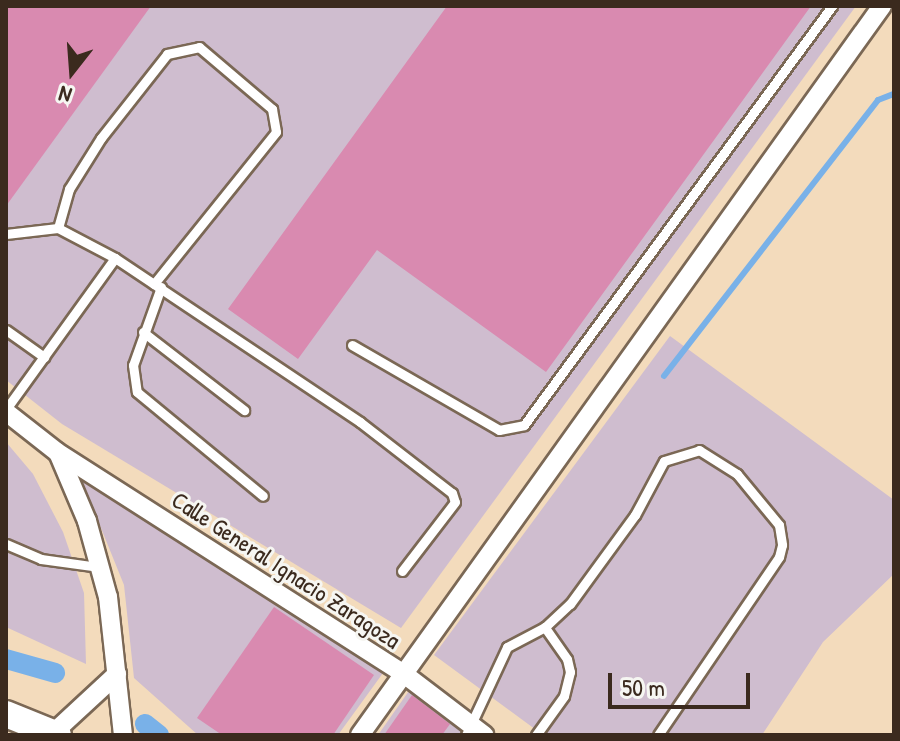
<!DOCTYPE html>
<html>
<head>
<meta charset="utf-8">
<style>
  body { margin:0 }
  #map { position:relative; width:900px; height:741px; overflow:hidden; background:#f3dbbc; font-family:"Patrick Hand",sans-serif }
  div>[style] { position:absolute }
  [style*='--x'] { left:calc(var(--x)*1px); top:calc(var(--y)*1px); width:calc(var(--w)*1px); rotate:calc(var(--a)*1deg) }
  .industrial>* { inset:0; background:#cfbdcf }
  .stream>* { height:6px; margin:-3px; padding:0 3px; transform-origin:3px; border-radius:3px; background:#79b1e8 }
  .canal>* { height:20px; margin:-10px; padding:0 10px; transform-origin:10px; border-radius:10px; background:#79b1e8 }
  .building>* { inset:0; background:#d98ab0 }
  .roads { filter:drop-shadow(2px 0 #7b6855) drop-shadow(-2px 0 #7b6855) drop-shadow(0 2px #7b6855) drop-shadow(0 -2px #7b6855) }
  .lane>* { height:9px; margin:-4.5px; padding:0 4.5px; transform-origin:4.5px; border-radius:4.5px; background:#fff }
  .street>* { height:18px; margin:-9px; padding:0 9px; transform-origin:9px; border-radius:9px; background:#fff }
  .secondary>* { height:26px; margin:-13px; padding:0 13px; transform-origin:13px; border-radius:13px; background:#fff }
  span { translate:-50% -50%; white-space:nowrap; text-align:center; line-height:1.15; -webkit-text-stroke:6px #f6f6f2; paint-order:stroke }
  .street-label { font-size:24px; color:#3b2a1e }
  .frame { position:absolute; inset:0; border:8px solid #3b2a1e; pointer-events:none }
  .north { position:absolute; left:32px; top:32px; width:80px; height:80px; -webkit-text-stroke:6px #f6f6f2; paint-order:stroke; rotate:197deg; font-size:22px; font-weight:700; line-height:32px; text-align:center; color:#3b2a1e }
  .north::after { content:''; display:block; margin:auto; width:28px; height:36px; background:#3b2a1e; clip-path:polygon(50% 0,100% 100%,50% 72%,0 100%) }
  .scale { position:absolute; left:608px; top:673px; width:142px; height:36px; box-sizing:border-box; border:4px solid #3b2a1e; border-top:0; padding-left:10px; font-size:24px; line-height:28px; white-space:nowrap; color:#3b2a1e; -webkit-text-stroke:6px #f6f6f2; paint-order:stroke }
</style>
</head>
<body>
<div id="map">
  <div class="industrial">
    <i style="clip-path:polygon(6px 6px,856px 6px,401px 628px,62px 424px,6px 380px)"></i>
    <i style="clip-path:polygon(670px 336px,894px 500px,894px 574px,823px 642px,762px 735px,543px 735px,434px 655px)"></i>
    <i style="clip-path:polygon(6px 442px,33px 474px,63px 532px,84px 593px,86px 664px,6px 627px)"></i>
    <i style="clip-path:polygon(82px 481px,383px 673px,338px 735px,198px 735px,134px 678px,124px 585px)"></i>
    <i style="clip-path:polygon(411px 688px,472px 735px,378px 735px)"></i>
  </div>
  <div class="stream">
    <i style="--x:664;--y:376;--w:349;--a:-52.2"></i>
    <i style="--x:878;--y:100;--w:17;--a:-21"></i>
  </div>
  <div class="canal">
    <i style="--x:6;--y:659;--w:51;--a:15.9"></i>
    <i style="--x:145;--y:724;--w:18;--a:38"></i>
  </div>
  <div class="building">
    <i style="clip-path:polygon(6px 6px,151px 6px,6px 206px)"></i>
    <i style="clip-path:polygon(447px 6px,811px 6px,546px 372px,377px 250px,298px 359px,228px 309px)"></i>
    <i style="clip-path:polygon(274px 607px,374px 675px,333px 735px,222px 735px,197px 718px)"></i>
    <i style="clip-path:polygon(412px 695px,450px 724px,442px 735px,384px 735px)"></i>
  </div>
  <div class="roads">
    <div class="lane">
      <i style="--x:58;--y:228;--w:41;--a:-74.2"></i>
      <i style="--x:69;--y:189;--w:60;--a:-57.9"></i>
      <i style="--x:101;--y:138;--w:107;--a:-51.8"></i>
      <i style="--x:167;--y:54;--w:33;--a:-12"></i>
      <i style="--x:199;--y:47;--w:96;--a:40.3"></i>
      <i style="--x:272;--y:109;--w:23;--a:80"></i>
      <i style="--x:276;--y:132;--w:195;--a:128.8"></i>
      <i style="--x:6;--y:234;--w:52;--a:-6.6"></i>
      <i style="--x:58;--y:228;--w:64;--a:27.8"></i>
      <i style="--x:115;--y:258;--w:186;--a:125.8"></i>
      <i style="--x:115;--y:258;--w:295;--a:33.8"></i>
      <i style="--x:360;--y:422;--w:116;--a:37.7"></i>
      <i style="--x:452;--y:493;--w:9;--a:72"></i>
      <i style="--x:455;--y:502;--w:87;--a:127.5"></i>
      <i style="--x:161;--y:287;--w:83;--a:109.7"></i>
      <i style="--x:133;--y:365;--w:27;--a:82"></i>
      <i style="--x:137;--y:392;--w:163;--a:39.5"></i>
      <i style="--x:6;--y:330;--w:47;--a:35.4"></i>
      <i style="--x:143;--y:332;--w:128;--a:37.7"></i>
      <i style="--x:352;--y:345;--w:170;--a:30"></i>
      <i style="--x:499;--y:430;--w:25;--a:-11"></i>
      <i style="--x:524;--y:425;--w:520;--a:-53.68"></i>
      <i style="--x:6;--y:544;--w:38;--a:23"></i>
      <i style="--x:41;--y:559;--w:59;--a:7.9"></i>
      <i style="--x:466;--y:735;--w:97;--a:-65"></i>
      <i style="--x:507;--y:647;--w:43;--a:-27.8"></i>
      <i style="--x:545;--y:627;--w:34;--a:-43"></i>
      <i style="--x:570;--y:604;--w:110;--a:-53.9"></i>
      <i style="--x:635;--y:515;--w:61;--a:-61.8"></i>
      <i style="--x:664;--y:461;--w:37;--a:-17"></i>
      <i style="--x:699;--y:450;--w:45;--a:32.3"></i>
      <i style="--x:737;--y:474;--w:66;--a:50.5"></i>
      <i style="--x:779;--y:525;--w:20;--a:81"></i>
      <i style="--x:782;--y:545;--w:12;--a:104"></i>
      <i style="--x:779;--y:557;--w:215;--a:124.2"></i>
      <i style="--x:536;--y:735;--w:48;--a:-54.3"></i>
      <i style="--x:564;--y:696;--w:25;--a:-76"></i>
      <i style="--x:570;--y:672;--w:13;--a:-103"></i>
      <i style="--x:567;--y:659;--w:39;--a:-125"></i>
    </div>
    <div class="street">
      <i style="--x:6;--y:412;--w:65;--a:38.1"></i>
      <i style="--x:57;--y:452;--w:412;--a:32.6"></i>
      <i style="--x:404;--y:674;--w:101;--a:37.3"></i>
      <i style="--x:59;--y:455;--w:72;--a:67"></i>
      <i style="--x:87;--y:521;--w:79;--a:74.6"></i>
      <i style="--x:108;--y:597;--w:139;--a:83.8"></i>
      <i style="--x:51;--y:735;--w:90;--a:-42.7"></i>
      <i style="--x:360;--y:735;--w:897;--a:-54.4"></i>
    </div>
    <div class="secondary">
      <i style="--x:6;--y:714;--w:56;--a:22"></i>
    </div>
  </div>
  <div class="street-label">
    <span style="left:286px;top:570px;rotate:33deg">Calle General Ignacio Zaragoza</span>
  </div>
  <div class="frame"></div>
  <div class="north">N</div>
  <div class="scale">50 m</div>
</div>
</body>
</html>
